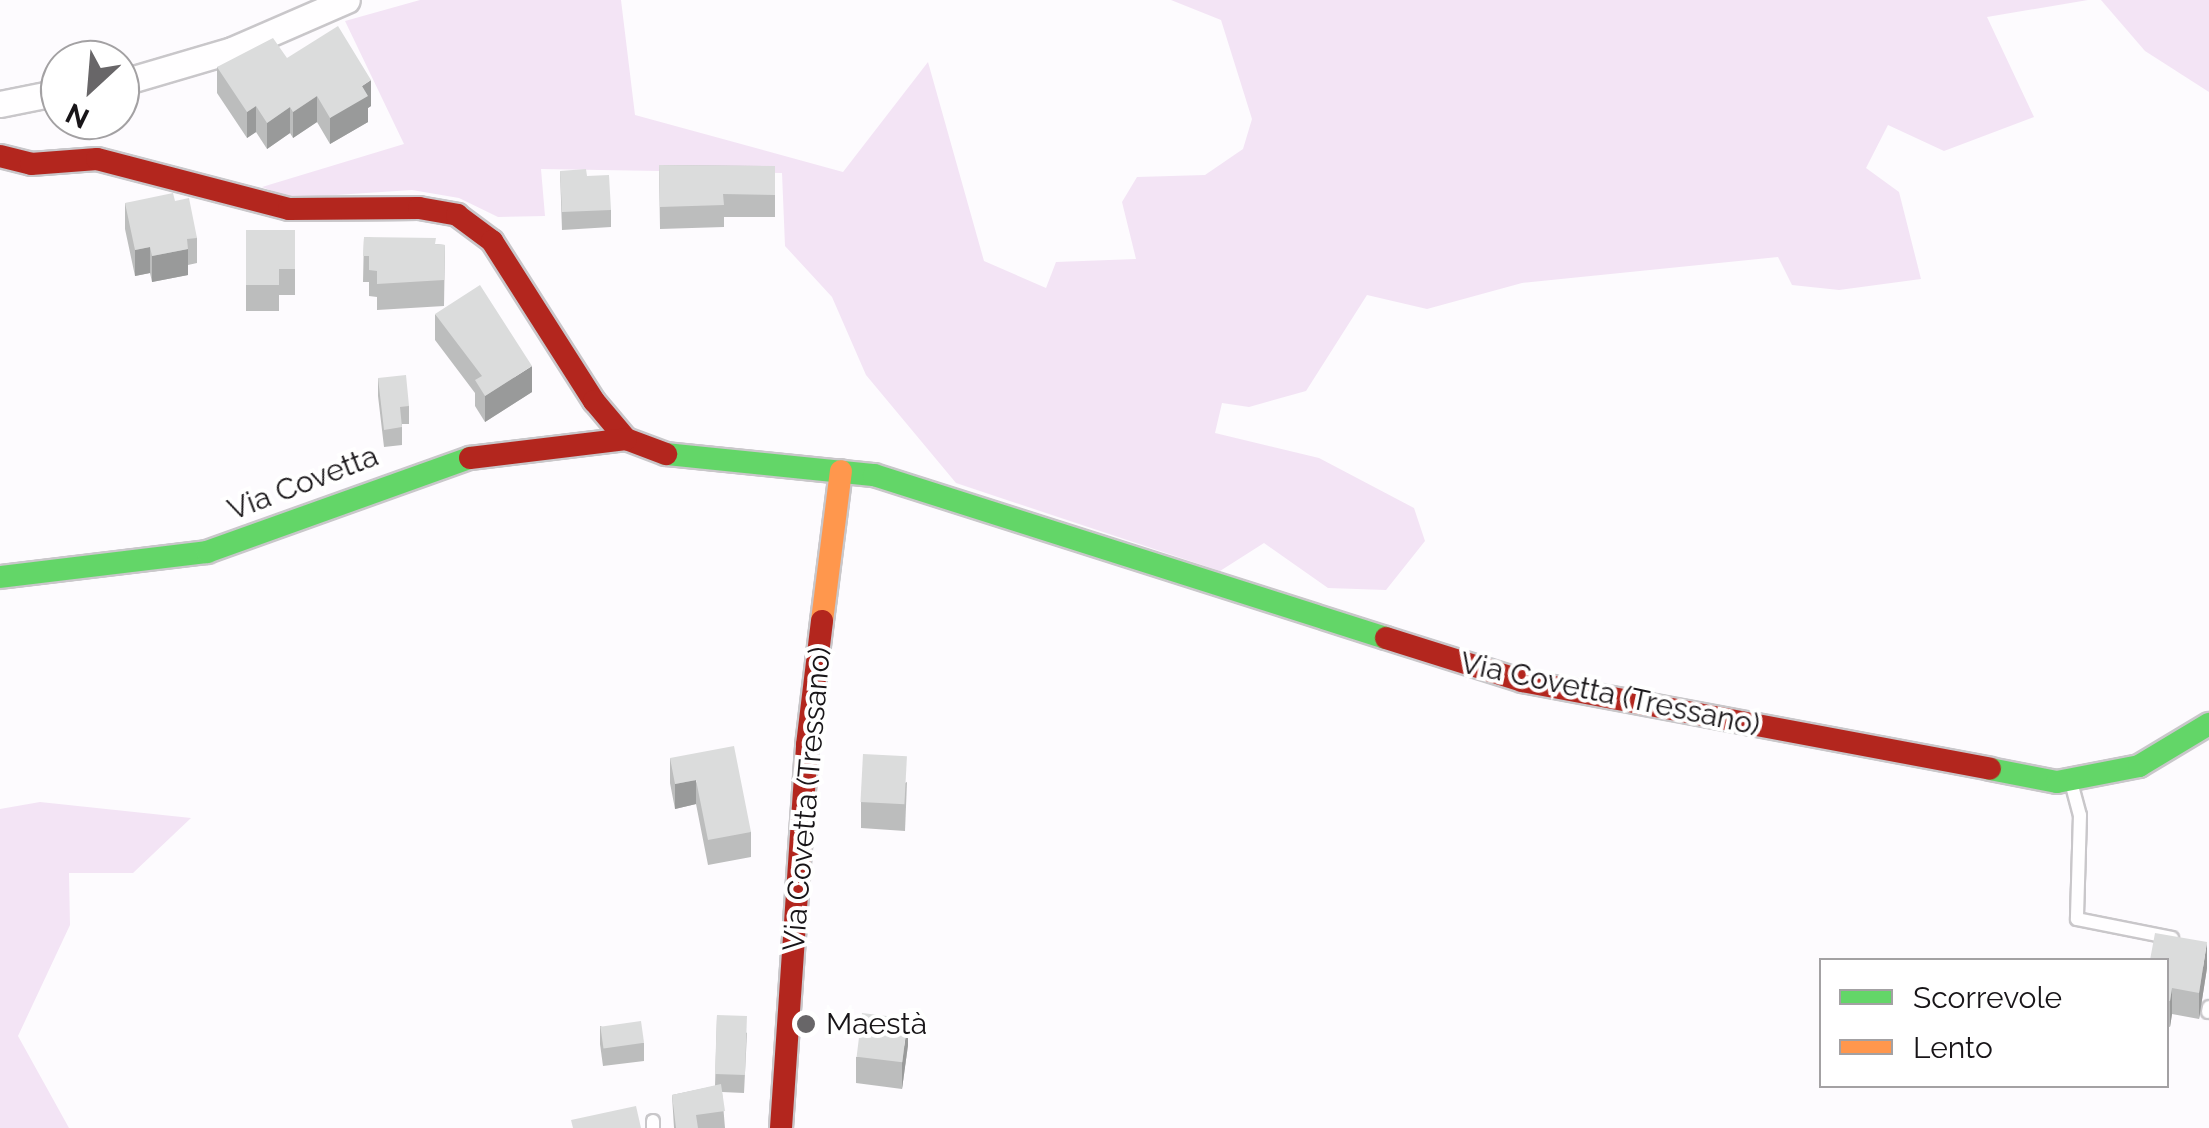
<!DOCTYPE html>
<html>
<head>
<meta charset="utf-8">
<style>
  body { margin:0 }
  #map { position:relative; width:2209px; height:1128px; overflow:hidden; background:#fdfbfe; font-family:Raleway,sans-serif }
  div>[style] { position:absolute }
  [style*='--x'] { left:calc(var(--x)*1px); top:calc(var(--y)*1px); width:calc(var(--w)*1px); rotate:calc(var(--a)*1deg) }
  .green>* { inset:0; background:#f3e4f5 }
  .roads { filter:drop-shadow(2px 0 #c9c7ca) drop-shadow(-2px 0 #c9c7ca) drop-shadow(0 2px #c9c7ca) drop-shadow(0 -2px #c9c7ca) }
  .lane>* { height:12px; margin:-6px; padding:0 6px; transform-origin:6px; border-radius:6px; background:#fffeff }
  .street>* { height:25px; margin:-12.5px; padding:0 12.5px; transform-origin:12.5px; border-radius:12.5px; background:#fffeff }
  .fast>* { height:22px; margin:-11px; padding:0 11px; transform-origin:11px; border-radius:11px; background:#63d668 }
  .slow>* { height:22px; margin:-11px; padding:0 11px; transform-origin:11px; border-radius:11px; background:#ff974d }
  .jam>* { height:22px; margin:-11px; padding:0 11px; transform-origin:11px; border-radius:11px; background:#b3261e }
  .wall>* { inset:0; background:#bcbdbd }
  .shaded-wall>* { inset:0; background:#999a9a }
  .building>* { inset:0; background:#dbdcdc; transform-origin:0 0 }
  .dots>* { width:28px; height:28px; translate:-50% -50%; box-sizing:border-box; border:5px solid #fff; border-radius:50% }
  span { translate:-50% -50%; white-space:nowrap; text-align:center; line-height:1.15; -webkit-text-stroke:8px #fff; paint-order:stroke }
  .street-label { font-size:30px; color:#181518 }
  .poi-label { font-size:30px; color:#181518 }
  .left { translate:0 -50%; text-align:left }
  .legend { position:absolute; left:1819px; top:958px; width:350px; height:130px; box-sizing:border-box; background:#fff; border:2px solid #a3a1a3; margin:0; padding:12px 18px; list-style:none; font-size:30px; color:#181518 }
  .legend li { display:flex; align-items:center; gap:20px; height:50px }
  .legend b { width:50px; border:2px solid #a3a1a3 }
  .north { position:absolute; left:40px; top:40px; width:100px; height:100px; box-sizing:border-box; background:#fff; border:2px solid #a3a1a3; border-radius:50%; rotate:206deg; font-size:28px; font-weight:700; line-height:40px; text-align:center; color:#181518 }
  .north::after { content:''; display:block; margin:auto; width:35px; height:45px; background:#686668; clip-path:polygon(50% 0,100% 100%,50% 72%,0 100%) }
</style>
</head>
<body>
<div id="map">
  <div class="green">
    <i style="clip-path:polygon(420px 0,621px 0,635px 115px,843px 172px,928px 62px,984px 261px,1046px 288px,1056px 262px,1136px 259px,1122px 202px,1137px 177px,1205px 175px,1243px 149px,1252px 119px,1221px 20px,1171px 0,2088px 0,1987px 17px,2034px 117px,1944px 151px,1888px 125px,1866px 168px,1899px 192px,1921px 279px,1839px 290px,1792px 285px,1778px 257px,1522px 283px,1427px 309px,1367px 295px,1306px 391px,1249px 407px,1222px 403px,1215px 433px,1319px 458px,1414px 508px,1425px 541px,1386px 590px,1328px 588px,1264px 543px,1220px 571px,956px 483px,866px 375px,832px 297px,785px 246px,782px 173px,541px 169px,545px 216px,498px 217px,459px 198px,412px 190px,290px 198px,262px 187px,404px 144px,345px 21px)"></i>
    <i style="clip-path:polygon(2101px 0,2209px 0,2209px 92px,2145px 51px)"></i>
    <i style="clip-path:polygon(40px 802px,191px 818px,133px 873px,69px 873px,70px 925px,18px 1036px,69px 1128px,0 1128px,0 809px)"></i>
  </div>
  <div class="roads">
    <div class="lane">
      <i style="--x:2071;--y:782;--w:34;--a:75"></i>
      <i style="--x:2080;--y:815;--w:104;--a:91.7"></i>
      <i style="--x:2077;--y:919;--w:97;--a:11.3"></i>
      <i style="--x:2208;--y:1012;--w:5;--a:-79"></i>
      <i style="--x:653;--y:1121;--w:7;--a:90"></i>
    </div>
    <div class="street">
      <i style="--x:120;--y:83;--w:117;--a:-16.4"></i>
      <i style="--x:232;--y:50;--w:125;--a:-23.5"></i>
      <i style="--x:0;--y:104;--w:61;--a:-11.3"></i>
    </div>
    <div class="fast">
      <i style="--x:666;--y:454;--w:209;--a:5.8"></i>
      <i style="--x:874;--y:475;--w:537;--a:17.66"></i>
      <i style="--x:0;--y:577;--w:209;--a:-6.9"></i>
      <i style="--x:207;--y:552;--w:279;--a:-19.7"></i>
      <i style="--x:1990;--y:769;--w:68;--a:11"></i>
      <i style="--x:2057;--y:782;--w:84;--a:-11"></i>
      <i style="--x:2139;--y:766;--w:82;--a:-31"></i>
    </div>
    <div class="slow">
      <i style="--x:822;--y:621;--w:151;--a:-82.8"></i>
    </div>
    <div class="jam">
      <i style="--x:0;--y:156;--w:32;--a:14"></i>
      <i style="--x:31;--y:164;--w:66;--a:-4.3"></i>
      <i style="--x:97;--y:159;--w:198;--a:14.6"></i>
      <i style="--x:289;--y:209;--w:130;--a:-0.4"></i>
      <i style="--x:419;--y:208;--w:39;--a:10"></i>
      <i style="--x:457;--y:215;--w:44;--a:36.6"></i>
      <i style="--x:492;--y:241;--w:190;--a:57.5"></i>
      <i style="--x:594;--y:401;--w:50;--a:49.9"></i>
      <i style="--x:626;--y:439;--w:43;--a:20.6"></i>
      <i style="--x:470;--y:458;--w:157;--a:-6.9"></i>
      <i style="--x:1386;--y:638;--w:143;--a:17.5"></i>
      <i style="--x:1522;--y:681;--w:476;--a:10.6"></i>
      <i style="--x:781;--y:1128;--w:384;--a:-86.1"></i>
      <i style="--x:807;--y:745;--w:125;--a:-83.1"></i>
    </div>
  </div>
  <div class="wall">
    <i style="clip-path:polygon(287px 58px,371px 106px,368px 108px,368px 122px,330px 144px,317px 122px,293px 138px,290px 133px,267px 149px,256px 132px,247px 138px,217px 93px,217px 67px)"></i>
    <i style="clip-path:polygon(659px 165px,775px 166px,775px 217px,724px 217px,724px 227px,660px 229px)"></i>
    <i style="clip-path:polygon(560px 171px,587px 176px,611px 210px,611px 227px,562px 230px)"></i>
    <i style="clip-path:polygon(175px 201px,197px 238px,197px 263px,188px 265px,188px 275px,152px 282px,150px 273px,135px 276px,125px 229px,125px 203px)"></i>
    <i style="clip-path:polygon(246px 230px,295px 230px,295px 295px,279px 295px,279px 311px,246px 311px)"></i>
    <i style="clip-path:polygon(364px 237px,445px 245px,444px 306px,377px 310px,377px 297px,369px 296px,369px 282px,363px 282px)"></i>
    <i style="clip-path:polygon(435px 314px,532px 392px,485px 422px,475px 406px,475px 393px,435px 340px)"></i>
    <i style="clip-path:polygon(378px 378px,409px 406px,409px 424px,402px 424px,402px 445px,384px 447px,378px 396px)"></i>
    <i style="clip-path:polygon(670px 758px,751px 832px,751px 857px,708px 865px,696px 804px,675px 809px,670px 783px)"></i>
    <i style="clip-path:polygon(907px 782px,905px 831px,861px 828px,861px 802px)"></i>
    <i style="clip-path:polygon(2166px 960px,2207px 968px,2199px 1019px,2172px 1014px,2170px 1027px,2166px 1026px)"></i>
    <i style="clip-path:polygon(717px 1015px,747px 1033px,744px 1093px,722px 1092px,725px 1128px,674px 1128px,672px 1095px,715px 1086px)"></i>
    <i style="clip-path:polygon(600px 1026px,644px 1043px,644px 1061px,603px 1066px,600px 1044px)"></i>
    <i style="clip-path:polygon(908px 1045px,902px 1089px,856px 1083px,856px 1057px)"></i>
  </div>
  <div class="shaded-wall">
    <i style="clip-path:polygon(371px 80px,371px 106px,368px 108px,368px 122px,330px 144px,330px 118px,362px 86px)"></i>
    <i style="clip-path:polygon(317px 96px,317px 122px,293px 138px,293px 112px)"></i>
    <i style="clip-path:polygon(256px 106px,256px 132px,247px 138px,247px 112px)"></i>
    <i style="clip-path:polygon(290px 107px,290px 133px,267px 149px,267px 123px)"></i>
    <i style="clip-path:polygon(150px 247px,150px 273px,135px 276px,135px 250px)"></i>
    <i style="clip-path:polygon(188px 249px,188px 275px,152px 282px,152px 256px)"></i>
    <i style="clip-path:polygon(532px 366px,532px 392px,485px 422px,485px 396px)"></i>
    <i style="clip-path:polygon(696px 780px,696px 804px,675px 809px,675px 784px)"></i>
    <i style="clip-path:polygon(2207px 942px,2207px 968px,2199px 1019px,2199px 993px)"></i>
    <i style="clip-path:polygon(2172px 988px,2172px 1014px,2170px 1027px,2170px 1001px)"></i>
    <i style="clip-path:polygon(908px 1019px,908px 1045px,902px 1089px,902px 1063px)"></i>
  </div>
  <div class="building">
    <i style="clip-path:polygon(338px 26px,371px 80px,362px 86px,368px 96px,330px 118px,317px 96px,293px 112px,290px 107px,267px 123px,256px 106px,247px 112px,217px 67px,273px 38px,287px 58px)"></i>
    <i style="clip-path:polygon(659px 165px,775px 166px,775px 195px,723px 194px,724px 205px,660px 207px)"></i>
    <i style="clip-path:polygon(586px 169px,587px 176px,609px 175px,611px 210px,562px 212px,560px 171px)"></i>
    <i style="clip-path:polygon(173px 193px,175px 201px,189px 198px,197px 238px,187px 239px,188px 249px,152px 256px,150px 247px,135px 250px,125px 203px)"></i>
    <i style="clip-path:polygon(246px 230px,295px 230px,295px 269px,279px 269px,279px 285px,246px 285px)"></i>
    <i style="clip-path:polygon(364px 237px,436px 238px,435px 244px,445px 245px,444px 280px,377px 284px,377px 271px,369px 270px,369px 256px,363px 256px)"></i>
    <i style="clip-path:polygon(480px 285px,532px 366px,485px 396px,475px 380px,482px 376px,435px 314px)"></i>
    <i style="clip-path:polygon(406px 375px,409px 406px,400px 407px,402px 427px,384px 430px,378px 378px)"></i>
    <i style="clip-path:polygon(734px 746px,751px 832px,708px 840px,696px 780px,675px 784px,670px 758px)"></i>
    <i style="left:863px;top:754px;width:44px;height:48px;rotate:3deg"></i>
    <i style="clip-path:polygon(2155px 933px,2207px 942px,2199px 993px,2172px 988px,2170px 1001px,2166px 1000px,2166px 960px,2150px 960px)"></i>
    <i style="left:862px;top:1013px;width:46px;height:44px;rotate:7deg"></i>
    <i style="left:717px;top:1015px;width:30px;height:59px;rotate:2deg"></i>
    <i style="left:641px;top:1021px;width:22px;height:41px;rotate:82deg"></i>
    <i style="clip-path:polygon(721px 1084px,725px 1111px,696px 1115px,698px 1128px,676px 1128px,672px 1095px)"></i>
    <i style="clip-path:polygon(636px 1106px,641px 1128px,573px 1128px,571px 1120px)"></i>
  </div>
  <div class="dots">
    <i style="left:806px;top:1024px;background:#686668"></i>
  </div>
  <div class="street-label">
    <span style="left:303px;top:483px;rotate:-21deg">Via Covetta</span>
    <span style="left:1610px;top:694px;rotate:12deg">Via Covetta (Tressano)</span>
    <span style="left:807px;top:799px;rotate:-85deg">Via Covetta (Tressano)</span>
  </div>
  <div class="poi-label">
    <span class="left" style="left:826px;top:1024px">Maestà</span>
  </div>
  <ul class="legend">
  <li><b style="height:12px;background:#63d668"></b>Scorrevole</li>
  <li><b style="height:12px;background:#ff974d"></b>Lento</li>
  </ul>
  <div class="north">N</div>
</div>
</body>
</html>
